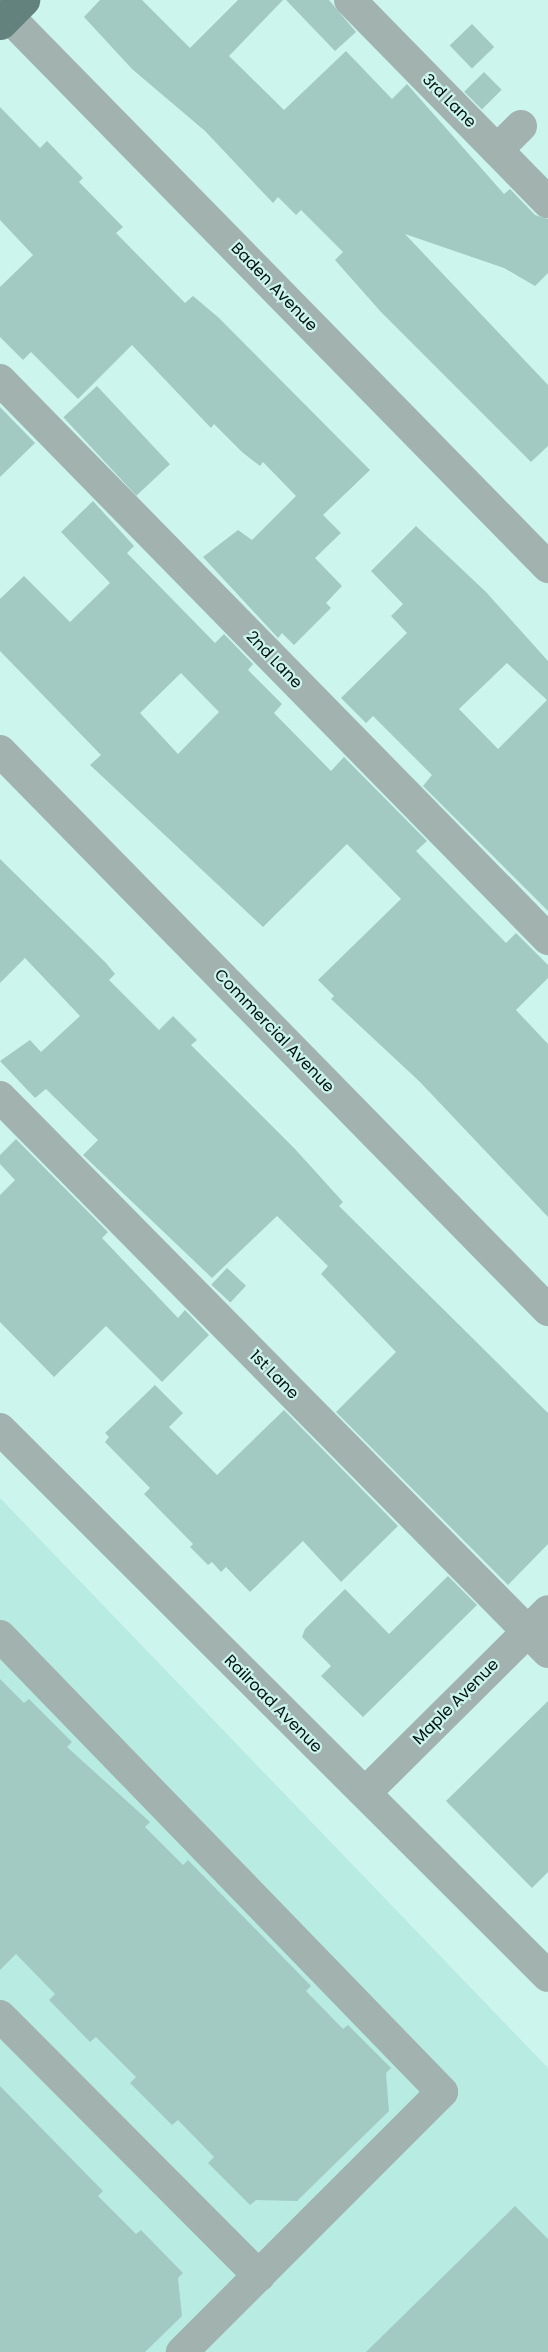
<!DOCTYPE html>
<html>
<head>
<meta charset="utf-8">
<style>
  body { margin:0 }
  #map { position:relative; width:548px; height:2352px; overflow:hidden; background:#ccf5ee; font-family:Poppins,sans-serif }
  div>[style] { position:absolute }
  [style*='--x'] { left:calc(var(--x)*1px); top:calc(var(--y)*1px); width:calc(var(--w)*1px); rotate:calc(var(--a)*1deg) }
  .built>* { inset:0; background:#b8ebe2 }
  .building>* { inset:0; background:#a2cac3; transform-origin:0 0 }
  .minor>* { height:32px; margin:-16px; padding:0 16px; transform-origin:16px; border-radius:16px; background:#a1b2af }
  .major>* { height:33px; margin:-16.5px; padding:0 16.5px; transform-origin:16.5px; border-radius:16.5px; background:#63827d }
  span { translate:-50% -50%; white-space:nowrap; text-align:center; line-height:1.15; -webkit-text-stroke:4.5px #ccf5ee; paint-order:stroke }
  .street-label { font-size:16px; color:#03110f }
</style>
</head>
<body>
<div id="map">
  <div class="built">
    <i style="clip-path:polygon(0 1498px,548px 2068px,548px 2352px,0 2352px)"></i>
  </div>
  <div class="building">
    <i style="clip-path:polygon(100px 0,142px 0,190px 48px,238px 0,283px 0,229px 56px,284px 110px,346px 51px,392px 99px,407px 84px,504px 194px,510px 189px,535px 215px,548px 219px,548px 273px,535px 286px,504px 268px,405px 234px,548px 385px,548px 446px,531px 462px,381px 312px,335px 260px,343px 252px,301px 210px,296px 215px,278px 197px,273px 203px,205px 131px,132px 69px,84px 17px)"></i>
    <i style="clip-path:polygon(286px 0,329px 0,356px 32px,335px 51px)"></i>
    <i style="left:472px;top:24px;width:32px;height:31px;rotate:46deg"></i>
    <i style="left:484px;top:72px;width:25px;height:28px;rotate:45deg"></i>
    <i style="clip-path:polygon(0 107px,40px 148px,47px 141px,83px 178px,79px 182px,123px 227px,116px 233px,185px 303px,193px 296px,219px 318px,370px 470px,323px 515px,341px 533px,315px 558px,342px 586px,326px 603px,331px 608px,294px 645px,282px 633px,278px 638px,203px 557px,238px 530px,252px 540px,296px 496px,263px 462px,260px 466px,242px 452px,214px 424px,211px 428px,132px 345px,78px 399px,31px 352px,23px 360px,0 337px,0 287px,33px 255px,0 220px)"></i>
    <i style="left:97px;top:386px;width:107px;height:46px;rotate:47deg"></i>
    <i style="clip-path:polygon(0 407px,35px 443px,0 477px)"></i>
    <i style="clip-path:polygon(evenodd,93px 501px,134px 546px,127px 553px,215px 643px,224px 634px,253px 664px,248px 670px,282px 704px,274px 713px,331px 771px,344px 757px,427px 841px,416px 851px,506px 943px,516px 933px,548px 965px,548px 978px,516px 1010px,548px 1044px,548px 1217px,419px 1081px,331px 999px,334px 996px,318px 980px,401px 899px,347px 844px,263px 927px,90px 765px,101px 755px,0 651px,0 599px,24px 576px,70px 622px,110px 583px,61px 532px,93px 501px,181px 673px,219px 712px,178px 754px,140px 713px,181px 673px)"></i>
    <i style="clip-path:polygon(evenodd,416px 526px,486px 592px,548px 661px,548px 911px,423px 786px,432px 775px,373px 716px,366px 723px,341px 698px,407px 633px,391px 616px,403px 604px,371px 571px,416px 526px,507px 663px,547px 700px,498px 749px,459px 709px,507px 663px)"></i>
    <i style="clip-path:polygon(0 859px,106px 963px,115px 974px,109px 980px,159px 1030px,173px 1016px,197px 1040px,191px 1045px,295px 1149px,343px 1202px,339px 1206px,548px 1413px,548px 1544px,508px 1585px,336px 1412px,396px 1352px,321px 1274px,328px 1266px,277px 1216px,212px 1278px,83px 1155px,98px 1140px,46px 1089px,35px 1098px,0 1061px,30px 1040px,41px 1052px,80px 1016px,25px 958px,0 983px)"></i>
    <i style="clip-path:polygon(16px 1139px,108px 1232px,102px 1238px,178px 1318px,185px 1310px,209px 1335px,162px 1382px,106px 1326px,54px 1377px,0 1322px,0 1195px,15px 1180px,0 1164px,0 1155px)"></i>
    <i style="left:227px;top:1268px;width:26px;height:23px;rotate:43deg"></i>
    <i style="clip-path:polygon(155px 1385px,183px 1413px,169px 1427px,217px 1475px,284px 1410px,398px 1526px,341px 1582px,303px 1541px,250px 1592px,226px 1567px,221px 1572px,212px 1562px,208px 1565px,190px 1547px,193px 1544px,144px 1494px,150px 1488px,105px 1442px,109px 1437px,105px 1433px)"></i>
    <i style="clip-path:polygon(448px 1576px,477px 1605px,363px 1717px,321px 1676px,331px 1666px,302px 1637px,305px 1629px,345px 1589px,389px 1634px)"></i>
    <i style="clip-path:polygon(0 1679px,24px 1703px,29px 1699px,72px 1742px,67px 1747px,150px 1822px,145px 1827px,183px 1865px,188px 1860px,311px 1986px,306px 1991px,343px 2029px,348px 2025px,391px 2068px,386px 2073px,389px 2111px,297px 2201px,256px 2200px,250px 2205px,208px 2163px,214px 2157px,178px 2120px,172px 2125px,130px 2083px,136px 2077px,96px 2037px,90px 2042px,49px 2000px,55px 1994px,16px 1954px,0 1970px)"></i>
    <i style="clip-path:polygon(548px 1701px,548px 1872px,532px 1888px,446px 1801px)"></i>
    <i style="clip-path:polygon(0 2086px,103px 2191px,98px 2196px,136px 2234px,141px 2230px,183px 2273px,178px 2278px,182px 2316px,145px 2352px,0 2352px)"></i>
    <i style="clip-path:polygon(515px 2206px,548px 2239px,548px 2352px,366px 2352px)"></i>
  </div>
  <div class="minor">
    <i style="--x:350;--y:0;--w:283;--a:45.6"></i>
    <i style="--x:0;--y:8;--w:783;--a:45.57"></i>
    <i style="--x:497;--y:150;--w:34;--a:-45"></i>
    <i style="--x:0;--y:380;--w:783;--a:45.57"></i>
    <i style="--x:0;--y:751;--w:783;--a:45.57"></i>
    <i style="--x:0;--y:1097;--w:780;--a:45.36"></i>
    <i style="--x:0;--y:1429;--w:774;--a:44.95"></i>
    <i style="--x:0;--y:1636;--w:635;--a:45.89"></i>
    <i style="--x:442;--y:2092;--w:368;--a:135"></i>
    <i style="--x:365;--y:1793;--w:258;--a:-44.8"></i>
    <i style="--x:0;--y:2016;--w:367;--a:45.1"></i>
  </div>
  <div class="major">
    <i style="--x:0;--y:23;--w:33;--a:-45"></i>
  </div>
  <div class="street-label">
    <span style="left:449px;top:101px;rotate:45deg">3rd Lane</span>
    <span style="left:274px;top:287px;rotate:46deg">Baden Avenue</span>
    <span style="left:274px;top:660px;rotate:46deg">2nd Lane</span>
    <span style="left:274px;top:1031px;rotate:46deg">Commercial Avenue</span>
    <span style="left:274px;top:1375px;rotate:45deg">1st Lane</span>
    <span style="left:456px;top:1702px;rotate:-45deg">Maple Avenue</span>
    <span style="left:273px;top:1704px;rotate:45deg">Railroad Avenue</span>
  </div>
</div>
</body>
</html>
